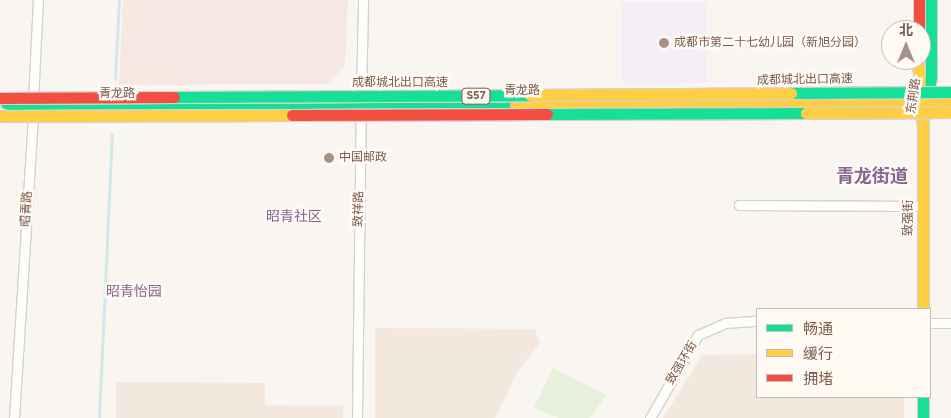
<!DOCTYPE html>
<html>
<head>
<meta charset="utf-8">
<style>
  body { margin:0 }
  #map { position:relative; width:951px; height:418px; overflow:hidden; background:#f9f5f0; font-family:Figtree,"Noto Sans SC",sans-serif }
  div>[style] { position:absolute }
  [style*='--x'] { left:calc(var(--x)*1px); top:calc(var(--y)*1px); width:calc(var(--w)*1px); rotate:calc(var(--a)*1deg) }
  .residential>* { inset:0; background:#f2e8de }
  .commercial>* { inset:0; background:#f6e8e1 }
  .education>* { inset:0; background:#f6eef6; transform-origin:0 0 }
  .green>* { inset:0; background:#e7f0db }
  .stream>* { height:2.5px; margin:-1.25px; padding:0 1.25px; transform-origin:1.25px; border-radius:1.25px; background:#d0e8ea }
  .roads { filter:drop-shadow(1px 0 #d7d1cb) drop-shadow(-1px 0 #d7d1cb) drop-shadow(0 1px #d7d1cb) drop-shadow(0 -1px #d7d1cb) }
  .street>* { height:9px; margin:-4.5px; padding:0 4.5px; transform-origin:4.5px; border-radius:4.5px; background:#fefefd }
  .fast>* { height:11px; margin:-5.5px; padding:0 5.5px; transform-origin:5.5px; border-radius:5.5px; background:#16e098 }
  .slow>* { height:11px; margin:-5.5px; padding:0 5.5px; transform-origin:5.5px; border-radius:5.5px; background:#ffcf43 }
  .jam>* { height:11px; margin:-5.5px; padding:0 5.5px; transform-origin:5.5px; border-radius:5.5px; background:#f24e42 }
  .bridges { filter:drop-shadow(1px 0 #dad1cc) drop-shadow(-1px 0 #dad1cc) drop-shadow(0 1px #dad1cc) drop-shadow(0 -1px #dad1cc) }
  .fast-bridge>* { height:11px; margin:-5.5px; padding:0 5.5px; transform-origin:5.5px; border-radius:5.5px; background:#16e098 }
  .slow-bridge>* { height:11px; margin:-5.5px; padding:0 5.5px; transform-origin:5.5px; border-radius:5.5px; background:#ffcf43 }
  .jam-bridge>* { height:11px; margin:-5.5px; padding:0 5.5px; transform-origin:5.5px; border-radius:5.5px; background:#f24e42 }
  .dots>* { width:14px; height:14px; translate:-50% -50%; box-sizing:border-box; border:2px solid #fffaf3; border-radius:50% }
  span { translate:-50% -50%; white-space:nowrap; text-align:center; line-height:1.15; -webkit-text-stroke:5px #fffaf3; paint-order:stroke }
  .shield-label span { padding:1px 4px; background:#fffaf3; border:1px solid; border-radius:4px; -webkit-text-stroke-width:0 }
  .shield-label { font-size:11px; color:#7a5c4d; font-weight:700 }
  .poi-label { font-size:12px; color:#7a5c4d }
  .left { translate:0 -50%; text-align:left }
  .street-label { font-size:12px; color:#7a5c4d }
  .neighbourhood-label { font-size:14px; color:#846695 }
  .district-label { font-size:18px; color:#846695; font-weight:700 }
  .legend { position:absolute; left:756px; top:308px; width:175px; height:90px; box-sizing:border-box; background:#fffaf3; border:1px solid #cabbb1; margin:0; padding:6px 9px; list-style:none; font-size:15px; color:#7a5c4d }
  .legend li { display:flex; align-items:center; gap:10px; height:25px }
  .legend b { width:25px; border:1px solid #cabbb1 }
  .north { position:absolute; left:881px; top:20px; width:50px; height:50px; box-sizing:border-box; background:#fffaf3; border:1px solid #cabbb1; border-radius:50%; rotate:0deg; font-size:14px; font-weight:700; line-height:20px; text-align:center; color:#7a5c4d }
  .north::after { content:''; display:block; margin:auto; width:18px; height:22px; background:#a69286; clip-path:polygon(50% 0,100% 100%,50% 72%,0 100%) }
</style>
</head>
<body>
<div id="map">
  <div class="residential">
    <i style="clip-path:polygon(375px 328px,535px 329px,540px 343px,517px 372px,495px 418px,375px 418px)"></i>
    <i style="clip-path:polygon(757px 354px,757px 397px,904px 397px,904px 418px,663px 418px,702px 355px)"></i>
    <i style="clip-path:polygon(116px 382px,265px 383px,265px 405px,343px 406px,343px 418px,116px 418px)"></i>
  </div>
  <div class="commercial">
    <i style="clip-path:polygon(123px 0,348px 0,345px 66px,327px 84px,119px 85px)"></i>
  </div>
  <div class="education">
    <i style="left:621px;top:2px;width:86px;height:81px"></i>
  </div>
  <div class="green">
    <i style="clip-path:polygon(553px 368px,607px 395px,589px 418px,559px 418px,534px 408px)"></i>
  </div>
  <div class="stream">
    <i style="--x:115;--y:79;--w:79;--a:-87.1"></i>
    <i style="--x:99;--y:418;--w:283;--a:-87.4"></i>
  </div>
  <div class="roads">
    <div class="street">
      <i style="--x:361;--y:98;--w:98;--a:-88.8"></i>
      <i style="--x:33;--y:101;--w:101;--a:-87.2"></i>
      <i style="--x:739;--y:205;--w:183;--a:0.3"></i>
      <i style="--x:930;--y:323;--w:21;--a:0"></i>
      <i style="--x:14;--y:418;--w:305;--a:-86.4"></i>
      <i style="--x:357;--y:418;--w:307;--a:-89.3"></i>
      <i style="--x:650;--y:418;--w:96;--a:-60"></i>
      <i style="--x:698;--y:335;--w:30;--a:-24"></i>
      <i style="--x:725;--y:323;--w:32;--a:-4"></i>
    </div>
    <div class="fast">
      <i style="--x:927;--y:100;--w:23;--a:-80"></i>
      <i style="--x:931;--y:77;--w:77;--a:-90"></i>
      <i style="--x:6;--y:103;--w:27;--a:10"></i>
      <i style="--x:33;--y:108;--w:482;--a:-0.4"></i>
      <i style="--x:923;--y:397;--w:21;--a:90"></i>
    </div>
    <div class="slow">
      <i style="--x:918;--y:60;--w:67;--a:85.7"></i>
      <i style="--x:923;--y:127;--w:182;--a:90"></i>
      <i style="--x:515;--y:105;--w:436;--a:-0.4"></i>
    </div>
    <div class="jam">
      <i style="--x:919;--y:0;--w:30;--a:90"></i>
    </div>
  </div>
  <div class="bridges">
    <div class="fast-bridge">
      <i style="--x:791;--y:93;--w:160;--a:-0.4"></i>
      <i style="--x:174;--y:97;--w:356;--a:-0.3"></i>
      <i style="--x:547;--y:114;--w:259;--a:-0.2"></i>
    </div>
    <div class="slow-bridge">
      <i style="--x:530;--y:95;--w:261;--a:-0.4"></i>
      <i style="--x:806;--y:113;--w:145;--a:-0.4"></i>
      <i style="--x:0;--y:116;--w:292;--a:-0.2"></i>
    </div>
    <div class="jam-bridge">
      <i style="--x:0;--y:98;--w:174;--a:-0.3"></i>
      <i style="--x:292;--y:115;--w:255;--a:-0.2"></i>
    </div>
  </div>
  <div class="dots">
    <i style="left:664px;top:43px;background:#a69286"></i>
    <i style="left:329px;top:158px;background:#a69286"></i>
  </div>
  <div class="shield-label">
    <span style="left:476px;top:96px">S57</span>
  </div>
  <div class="poi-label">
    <span class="left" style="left:674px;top:43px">成都市第二十七幼儿园（新旭分园）</span>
    <span class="left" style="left:339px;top:158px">中国邮政</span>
  </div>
  <div class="street-label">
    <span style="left:805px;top:80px;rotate:-1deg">成都城北出口高速</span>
    <span style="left:400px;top:83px">成都城北出口高速</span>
    <span style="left:522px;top:91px">青龙路</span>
    <span style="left:117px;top:94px">青龙路</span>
    <span style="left:914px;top:96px;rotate:-82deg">东荆路</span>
    <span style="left:27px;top:209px;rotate:-87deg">昭青路</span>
    <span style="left:359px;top:209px;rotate:-89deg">致祥路</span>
    <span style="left:909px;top:218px;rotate:-90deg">致强街</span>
    <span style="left:682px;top:363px;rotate:-59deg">致强环街</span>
  </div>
  <div class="neighbourhood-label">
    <span style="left:294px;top:217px">昭青社区</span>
    <span style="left:134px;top:292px">昭青怡园</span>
  </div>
  <div class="district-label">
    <span style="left:872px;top:176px">青龙街道</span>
  </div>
  <ul class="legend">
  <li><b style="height:6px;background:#16e098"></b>畅通</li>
  <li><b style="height:6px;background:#ffcf43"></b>缓行</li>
  <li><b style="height:6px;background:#f24e42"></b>拥堵</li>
  </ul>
  <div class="north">北</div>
</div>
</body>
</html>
